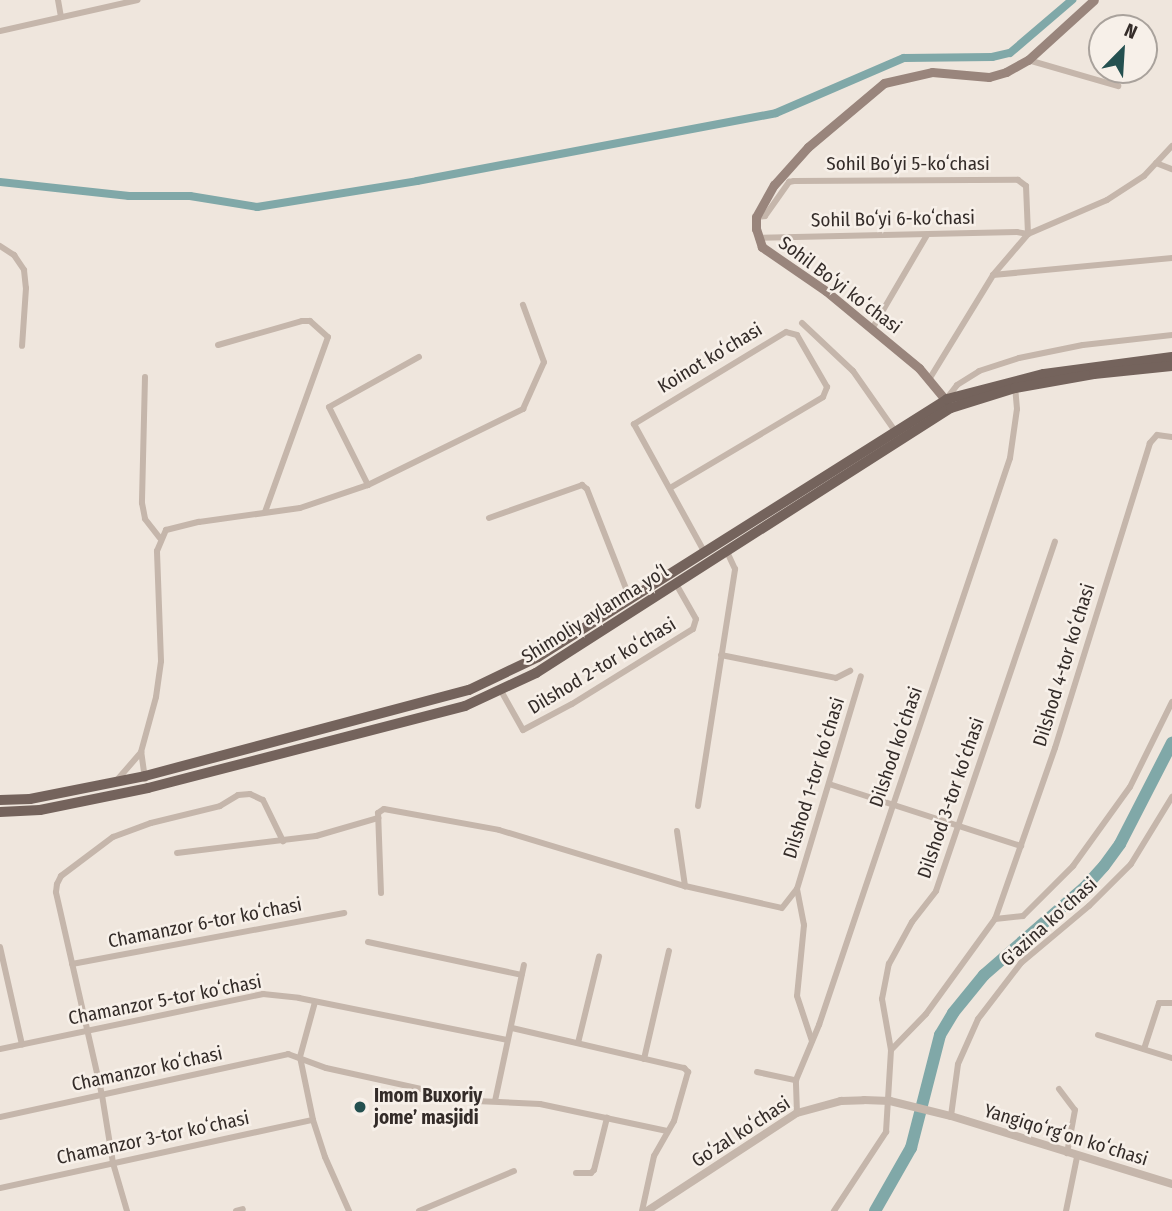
<!DOCTYPE html>
<html>
<head>
<meta charset="utf-8">
<style>
  body { margin:0 }
  #map { position:relative; width:1172px; height:1211px; overflow:hidden; background:#efe6dd; font-family:"Fira Sans Condensed",sans-serif }
  div>[style] { position:absolute }
  [style*='--x'] { left:calc(var(--x)*1px); top:calc(var(--y)*1px); width:calc(var(--w)*1px); rotate:calc(var(--a)*1deg) }
  .canal>* { height:8px; margin:-4px; padding:0 4px; transform-origin:4px; border-radius:4px; background:#80a8a8 }
  .river>* { height:12px; margin:-6px; padding:0 6px; transform-origin:6px; border-radius:6px; background:#80a8a8 }
  .minor>* { height:6px; margin:-3px; padding:0 3px; transform-origin:3px; border-radius:3px; background:#c5b6ab }
  .tertiary>* { height:8px; margin:-4px; padding:0 4px; transform-origin:4px; border-radius:4px; background:#c5b6ab }
  .secondary>* { height:9px; margin:-4.5px; padding:0 4.5px; transform-origin:4.5px; border-radius:4.5px; background:#99857c }
  .primary>* { height:10px; margin:-5px; padding:0 5px; transform-origin:5px; border-radius:5px; background:#74635c }
  .dots>* { width:19px; height:19px; translate:-50% -50%; box-sizing:border-box; border:4px solid #f7f0e9; border-radius:50% }
  span { translate:-50% -50%; white-space:nowrap; text-align:center; line-height:1.15; -webkit-text-stroke:5px #f7f0e9; paint-order:stroke }
  .street-label { font-size:19px; color:#342c29 }
  .poi-label { font-size:19px; color:#342c29; font-weight:700 }
  .left { translate:0 -50%; text-align:left }
  .north { position:absolute; left:1088px; top:14px; width:70px; height:70px; box-sizing:border-box; background:#f7f0e9; border:2px solid #a9a29c; border-radius:50%; rotate:24deg; font-size:19px; font-weight:700; line-height:28px; text-align:center; color:#342c29 }
  .north::after { content:''; display:block; margin:auto; width:24px; height:32px; background:#245050; clip-path:polygon(50% 0,100% 100%,50% 72%,0 100%) }
</style>
</head>
<body>
<div id="map">
  <div class="canal">
    <i style="--x:0;--y:182;--w:130;--a:6.2"></i>
    <i style="--x:129;--y:196;--w:61;--a:0"></i>
    <i style="--x:190;--y:196;--w:68;--a:9.3"></i>
    <i style="--x:257;--y:207;--w:162;--a:-9.2"></i>
    <i style="--x:417;--y:181;--w:365;--a:-10.7"></i>
    <i style="--x:776;--y:113;--w:139;--a:-23.3"></i>
    <i style="--x:904;--y:58;--w:88;--a:-0.7"></i>
    <i style="--x:992;--y:57;--w:18;--a:-13"></i>
    <i style="--x:1010;--y:53;--w:82;--a:-40.5"></i>
  </div>
  <div class="river">
    <i style="--x:875;--y:1211;--w:73;--a:-60.3"></i>
    <i style="--x:911;--y:1148;--w:117;--a:-75.6"></i>
    <i style="--x:940;--y:1035;--w:26;--a:-59"></i>
    <i style="--x:953;--y:1013;--w:49;--a:-50.8"></i>
    <i style="--x:984;--y:975;--w:134;--a:-41.1"></i>
    <i style="--x:1085;--y:887;--w:28;--a:-48"></i>
    <i style="--x:1104;--y:866;--w:27;--a:-54"></i>
    <i style="--x:1120;--y:844;--w:114;--a:-62.8"></i>
  </div>
  <div class="minor">
    <i style="--x:58;--y:0;--w:17;--a:80"></i>
    <i style="--x:0;--y:31;--w:141;--a:-12.7"></i>
    <i style="--x:1028;--y:60;--w:94;--a:16.1"></i>
    <i style="--x:1156;--y:163;--w:17;--a:21"></i>
    <i style="--x:756;--y:217;--w:9;--a:-6"></i>
    <i style="--x:765;--y:216;--w:42;--a:-54.8"></i>
    <i style="--x:789;--y:182;--w:5;--a:-11"></i>
    <i style="--x:794;--y:181;--w:224;--a:-0.3"></i>
    <i style="--x:1018;--y:180;--w:10;--a:37"></i>
    <i style="--x:1026;--y:186;--w:48;--a:87.6"></i>
    <i style="--x:1028;--y:234;--w:11;--a:-170"></i>
    <i style="--x:1017;--y:232;--w:259;--a:178.7"></i>
    <i style="--x:0;--y:246;--w:17;--a:33"></i>
    <i style="--x:14;--y:255;--w:18;--a:56"></i>
    <i style="--x:24;--y:270;--w:18;--a:84"></i>
    <i style="--x:26;--y:288;--w:58;--a:93.9"></i>
    <i style="--x:993;--y:275;--w:180;--a:-5.4"></i>
    <i style="--x:802;--y:323;--w:70;--a:43.3"></i>
    <i style="--x:853;--y:371;--w:73;--a:55"></i>
    <i style="--x:872;--y:329;--w:109;--a:-59.7"></i>
    <i style="--x:218;--y:345;--w:87;--a:-15.9"></i>
    <i style="--x:302;--y:321;--w:8;--a:0"></i>
    <i style="--x:310;--y:321;--w:24;--a:42"></i>
    <i style="--x:328;--y:337;--w:186;--a:109.8"></i>
    <i style="--x:145;--y:377;--w:126;--a:91.4"></i>
    <i style="--x:142;--y:503;--w:16;--a:79"></i>
    <i style="--x:145;--y:519;--w:24;--a:52"></i>
    <i style="--x:930;--y:378;--w:121;--a:-58.5"></i>
    <i style="--x:993;--y:275;--w:54;--a:-49.5"></i>
    <i style="--x:1028;--y:234;--w:86;--a:-23.3"></i>
    <i style="--x:1107;--y:200;--w:44;--a:-33"></i>
    <i style="--x:1144;--y:176;--w:41;--a:-47"></i>
    <i style="--x:947;--y:398;--w:16;--a:-52"></i>
    <i style="--x:957;--y:385;--w:26;--a:-32"></i>
    <i style="--x:979;--y:371;--w:42;--a:-18"></i>
    <i style="--x:1019;--y:358;--w:65;--a:-11.5"></i>
    <i style="--x:1083;--y:345;--w:90;--a:-6.4"></i>
    <i style="--x:1172;--y:437;--w:15;--a:-172"></i>
    <i style="--x:1157;--y:435;--w:11;--a:131"></i>
    <i style="--x:1150;--y:443;--w:319;--a:107.3"></i>
    <i style="--x:1055;--y:748;--w:181;--a:109.3"></i>
    <i style="--x:995;--y:919;--w:28;--a:-6"></i>
    <i style="--x:1023;--y:916;--w:71;--a:-45"></i>
    <i style="--x:1073;--y:866;--w:97;--a:-54.2"></i>
    <i style="--x:1130;--y:787;--w:95;--a:-63.7"></i>
    <i style="--x:368;--y:485;--w:87;--a:-116.6"></i>
    <i style="--x:329;--y:407;--w:103;--a:-29.1"></i>
    <i style="--x:670;--y:488;--w:178;--a:-30.7"></i>
    <i style="--x:823;--y:397;--w:11;--a:-68"></i>
    <i style="--x:827;--y:387;--w:60;--a:-120"></i>
    <i style="--x:797;--y:335;--w:11;--a:-165"></i>
    <i style="--x:786;--y:332;--w:178;--a:148.8"></i>
    <i style="--x:634;--y:424;--w:147;--a:61.2"></i>
    <i style="--x:489;--y:518;--w:99;--a:-19.5"></i>
    <i style="--x:582;--y:485;--w:6;--a:39"></i>
    <i style="--x:587;--y:489;--w:118;--a:68.6"></i>
    <i style="--x:721;--y:655;--w:117;--a:11.3"></i>
    <i style="--x:836;--y:678;--w:16;--a:-27"></i>
    <i style="--x:500;--y:689;--w:47;--a:60.7"></i>
    <i style="--x:523;--y:730;--w:55;--a:-28"></i>
    <i style="--x:572;--y:704;--w:142;--a:-31.8"></i>
    <i style="--x:693;--y:629;--w:10;--a:-73"></i>
    <i style="--x:696;--y:619;--w:40;--a:-119.7"></i>
    <i style="--x:145;--y:779;--w:27;--a:-98"></i>
    <i style="--x:141;--y:752;--w:57;--a:-74.7"></i>
    <i style="--x:156;--y:697;--w:36;--a:-82"></i>
    <i style="--x:161;--y:661;--w:110;--a:-92.1"></i>
    <i style="--x:157;--y:551;--w:23;--a:-67"></i>
    <i style="--x:166;--y:530;--w:34;--a:-14"></i>
    <i style="--x:199;--y:522;--w:102;--a:-7.9"></i>
    <i style="--x:300;--y:508;--w:72;--a:-18.7"></i>
    <i style="--x:368;--y:485;--w:173;--a:-26.1"></i>
    <i style="--x:523;--y:409;--w:51;--a:-65.9"></i>
    <i style="--x:544;--y:362;--w:61;--a:-110.2"></i>
    <i style="--x:117;--y:780;--w:37;--a:-49"></i>
    <i style="--x:829;--y:784;--w:202;--a:17.9"></i>
    <i style="--x:698;--y:806;--w:240;--a:-81.1"></i>
    <i style="--x:735;--y:569;--w:21;--a:-115"></i>
    <i style="--x:677;--y:831;--w:56;--a:81.7"></i>
    <i style="--x:177;--y:853;--w:140;--a:-7"></i>
    <i style="--x:316;--y:836;--w:65;--a:-16.2"></i>
    <i style="--x:797;--y:889;--w:37;--a:79"></i>
    <i style="--x:804;--y:925;--w:71;--a:95.6"></i>
    <i style="--x:797;--y:996;--w:47;--a:71.6"></i>
    <i style="--x:381;--y:893;--w:80;--a:-92.1"></i>
    <i style="--x:378;--y:813;--w:7;--a:-34"></i>
    <i style="--x:384;--y:809;--w:117;--a:10.3"></i>
    <i style="--x:499;--y:830;--w:194;--a:16.8"></i>
    <i style="--x:685;--y:886;--w:99;--a:12.8"></i>
    <i style="--x:782;--y:908;--w:24;--a:-52"></i>
    <i style="--x:797;--y:889;--w:222;--a:-73.3"></i>
    <i style="--x:368;--y:942;--w:157;--a:12.1"></i>
    <i style="--x:0;--y:947;--w:100;--a:77.3"></i>
    <i style="--x:72;--y:964;--w:277;--a:-10.6"></i>
    <i style="--x:315;--y:1002;--w:57;--a:105.3"></i>
    <i style="--x:300;--y:1057;--w:64;--a:78.3"></i>
    <i style="--x:313;--y:1120;--w:39;--a:72"></i>
    <i style="--x:325;--y:1157;--w:59;--a:66"></i>
    <i style="--x:512;--y:1028;--w:177;--a:13.1"></i>
    <i style="--x:684;--y:1068;--w:6;--a:45"></i>
    <i style="--x:688;--y:1072;--w:51;--a:105.9"></i>
    <i style="--x:674;--y:1121;--w:40;--a:119.7"></i>
    <i style="--x:654;--y:1156;--w:56;--a:102.3"></i>
    <i style="--x:1098;--y:1035;--w:77;--a:17.3"></i>
    <i style="--x:578;--y:1043;--w:89;--a:-76.3"></i>
    <i style="--x:0;--y:1049;--w:269;--a:-11.8"></i>
    <i style="--x:263;--y:994;--w:36;--a:6"></i>
    <i style="--x:299;--y:998;--w:212;--a:11.4"></i>
    <i style="--x:1144;--y:1049;--w:48;--a:-71.9"></i>
    <i style="--x:1159;--y:1003;--w:13;--a:0"></i>
    <i style="--x:891;--y:1050;--w:50;--a:-45.8"></i>
    <i style="--x:926;--y:1014;--w:117;--a:-54"></i>
    <i style="--x:644;--y:1059;--w:111;--a:-77"></i>
    <i style="--x:757;--y:1072;--w:40;--a:12"></i>
    <i style="--x:1059;--y:1089;--w:26;--a:53"></i>
    <i style="--x:1075;--y:1110;--w:44;--a:100.5"></i>
    <i style="--x:495;--y:1101;--w:139;--a:-78"></i>
    <i style="--x:797;--y:1113;--w:33;--a:-92"></i>
    <i style="--x:796;--y:1080;--w:60;--a:-67.3"></i>
    <i style="--x:819;--y:1025;--w:598;--a:-71.38"></i>
    <i style="--x:1010;--y:458;--w:49;--a:-81.9"></i>
    <i style="--x:1017;--y:409;--w:21;--a:-95"></i>
    <i style="--x:951;--y:1116;--w:52;--a:-82.3"></i>
    <i style="--x:958;--y:1064;--w:49;--a:-66"></i>
    <i style="--x:978;--y:1019;--w:71;--a:-52.5"></i>
    <i style="--x:1021;--y:963;--w:89;--a:-40"></i>
    <i style="--x:1089;--y:906;--w:59;--a:-45"></i>
    <i style="--x:1131;--y:864;--w:79;--a:-58.5"></i>
    <i style="--x:0;--y:1117;--w:295;--a:-12.3"></i>
    <i style="--x:288;--y:1054;--w:40;--a:20.2"></i>
    <i style="--x:326;--y:1068;--w:154;--a:12.4"></i>
    <i style="--x:476;--y:1101;--w:64;--a:2.7"></i>
    <i style="--x:540;--y:1104;--w:130;--a:12"></i>
    <i style="--x:576;--y:1173;--w:15;--a:0"></i>
    <i style="--x:591;--y:1173;--w:4;--a:-45"></i>
    <i style="--x:594;--y:1170;--w:54;--a:-76"></i>
    <i style="--x:0;--y:1188;--w:320;--a:-12.3"></i>
    <i style="--x:127;--y:1211;--w:50;--a:-106.3"></i>
    <i style="--x:113;--y:1163;--w:69;--a:-99.2"></i>
    <i style="--x:102;--y:1095;--w:208;--a:-102.8"></i>
    <i style="--x:56;--y:892;--w:8;--a:-83"></i>
    <i style="--x:57;--y:884;--w:9;--a:-63"></i>
    <i style="--x:61;--y:876;--w:65;--a:-36.9"></i>
    <i style="--x:113;--y:837;--w:40;--a:-20.2"></i>
    <i style="--x:151;--y:823;--w:71;--a:-13.8"></i>
    <i style="--x:220;--y:806;--w:21;--a:-31"></i>
    <i style="--x:238;--y:795;--w:12;--a:-5"></i>
    <i style="--x:250;--y:794;--w:14;--a:25"></i>
    <i style="--x:263;--y:800;--w:46;--a:64"></i>
    <i style="--x:236;--y:1211;--w:7;--a:-16"></i>
    <i style="--x:419;--y:1211;--w:103;--a:-22.8"></i>
    <i style="--x:834;--y:1211;--w:95;--a:-56.6"></i>
    <i style="--x:886;--y:1132;--w:82;--a:-86.5"></i>
    <i style="--x:891;--y:1050;--w:52;--a:-100"></i>
    <i style="--x:882;--y:999;--w:36;--a:-79"></i>
    <i style="--x:889;--y:964;--w:48;--a:-61.3"></i>
    <i style="--x:912;--y:922;--w:39;--a:-52"></i>
    <i style="--x:936;--y:891;--w:369;--a:-71.2"></i>
    <i style="--x:1066;--y:1211;--w:55;--a:-78.5"></i>
  </div>
  <div class="tertiary">
    <i style="--x:647;--y:1211;--w:179;--a:-33.2"></i>
    <i style="--x:797;--y:1113;--w:46;--a:-15.3"></i>
    <i style="--x:841;--y:1101;--w:23;--a:-2"></i>
    <i style="--x:864;--y:1100;--w:26;--a:2"></i>
    <i style="--x:890;--y:1101;--w:63;--a:13.8"></i>
    <i style="--x:951;--y:1116;--w:231;--a:17.1"></i>
  </div>
  <div class="secondary">
    <i style="--x:948;--y:403;--w:45;--a:-129.6"></i>
    <i style="--x:919;--y:368;--w:121;--a:-140.4"></i>
    <i style="--x:826;--y:291;--w:78;--a:-145.5"></i>
    <i style="--x:762;--y:247;--w:19;--a:-108"></i>
    <i style="--x:756;--y:229;--w:12;--a:-90"></i>
    <i style="--x:756;--y:217;--w:37;--a:-61"></i>
    <i style="--x:774;--y:185;--w:51;--a:-48.2"></i>
    <i style="--x:808;--y:147;--w:99;--a:-40.1"></i>
    <i style="--x:884;--y:83;--w:49;--a:-12.9"></i>
    <i style="--x:932;--y:72;--w:57;--a:5"></i>
    <i style="--x:989;--y:77;--w:18;--a:-16"></i>
    <i style="--x:1006;--y:72;--w:25;--a:-29"></i>
    <i style="--x:1028;--y:60;--w:89;--a:-42.3"></i>
  </div>
  <div class="primary">
    <i style="--x:0;--y:800;--w:30;--a:-2"></i>
    <i style="--x:30;--y:799;--w:117;--a:-11.3"></i>
    <i style="--x:145;--y:776;--w:335;--a:-14.9"></i>
    <i style="--x:469;--y:690;--w:76;--a:-25.6"></i>
    <i style="--x:538;--y:657;--w:484;--a:-32.2"></i>
    <i style="--x:947;--y:399;--w:100;--a:-14.5"></i>
    <i style="--x:1044;--y:374;--w:129;--a:-7.6"></i>
    <i style="--x:0;--y:812;--w:40;--a:-2.9"></i>
    <i style="--x:40;--y:810;--w:110;--a:-11.5"></i>
    <i style="--x:148;--y:788;--w:327;--a:-14.5"></i>
    <i style="--x:465;--y:706;--w:78;--a:-24.9"></i>
    <i style="--x:536;--y:673;--w:492;--a:-32.6"></i>
    <i style="--x:951;--y:408;--w:67;--a:-17.4"></i>
    <i style="--x:1015;--y:388;--w:80;--a:-10"></i>
    <i style="--x:1094;--y:374;--w:78;--a:-5.9"></i>
  </div>
  <div class="dots">
    <i style="left:360px;top:1107px;background:#245050"></i>
  </div>
  <div class="street-label">
    <span style="left:908px;top:164px">Sohil Boʻyi 5-koʻchasi</span>
    <span style="left:893px;top:219px;rotate:-1deg">Sohil Boʻyi 6-koʻchasi</span>
    <span style="left:840px;top:285px;rotate:37deg">Sohil Boʻyi koʻchasi</span>
    <span style="left:710px;top:358px;rotate:-31deg">Koinot koʻchasi</span>
    <span style="left:595px;top:614px;rotate:-32deg">Shimoliy aylanma yoʻl</span>
    <span style="left:1064px;top:665px;rotate:-73deg">Dilshod 4-tor koʻchasi</span>
    <span style="left:602px;top:666px;rotate:-31deg">Dilshod 2-tor koʻchasi</span>
    <span style="left:896px;top:747px;rotate:-71deg">Dilshod koʻchasi</span>
    <span style="left:814px;top:778px;rotate:-73deg">Dilshod 1-tor koʻchasi</span>
    <span style="left:951px;top:798px;rotate:-71deg">Dilshod 3-tor koʻchasi</span>
    <span style="left:1049px;top:922px;rotate:-42deg">G'azina ko'chasi</span>
    <span style="left:205px;top:923px;rotate:-11deg">Chamanzor 6-tor koʻchasi</span>
    <span style="left:165px;top:1000px;rotate:-11deg">Chamanzor 5-tor koʻchasi</span>
    <span style="left:147px;top:1069px;rotate:-12deg">Chamanzor koʻchasi</span>
    <span style="left:741px;top:1132px;rotate:-33deg">Goʻzal koʻchasi</span>
    <span style="left:1066px;top:1135px;rotate:17deg">Yangiqoʻrgʻon koʻchasi</span>
    <span style="left:153px;top:1138px;rotate:-12deg">Chamanzor 3-tor koʻchasi</span>
  </div>
  <div class="poi-label">
    <span class="left" style="left:374px;top:1107px">Imom Buxoriy<br>jome’ masjidi</span>
  </div>
  <div class="north">N</div>
</div>
</body>
</html>
